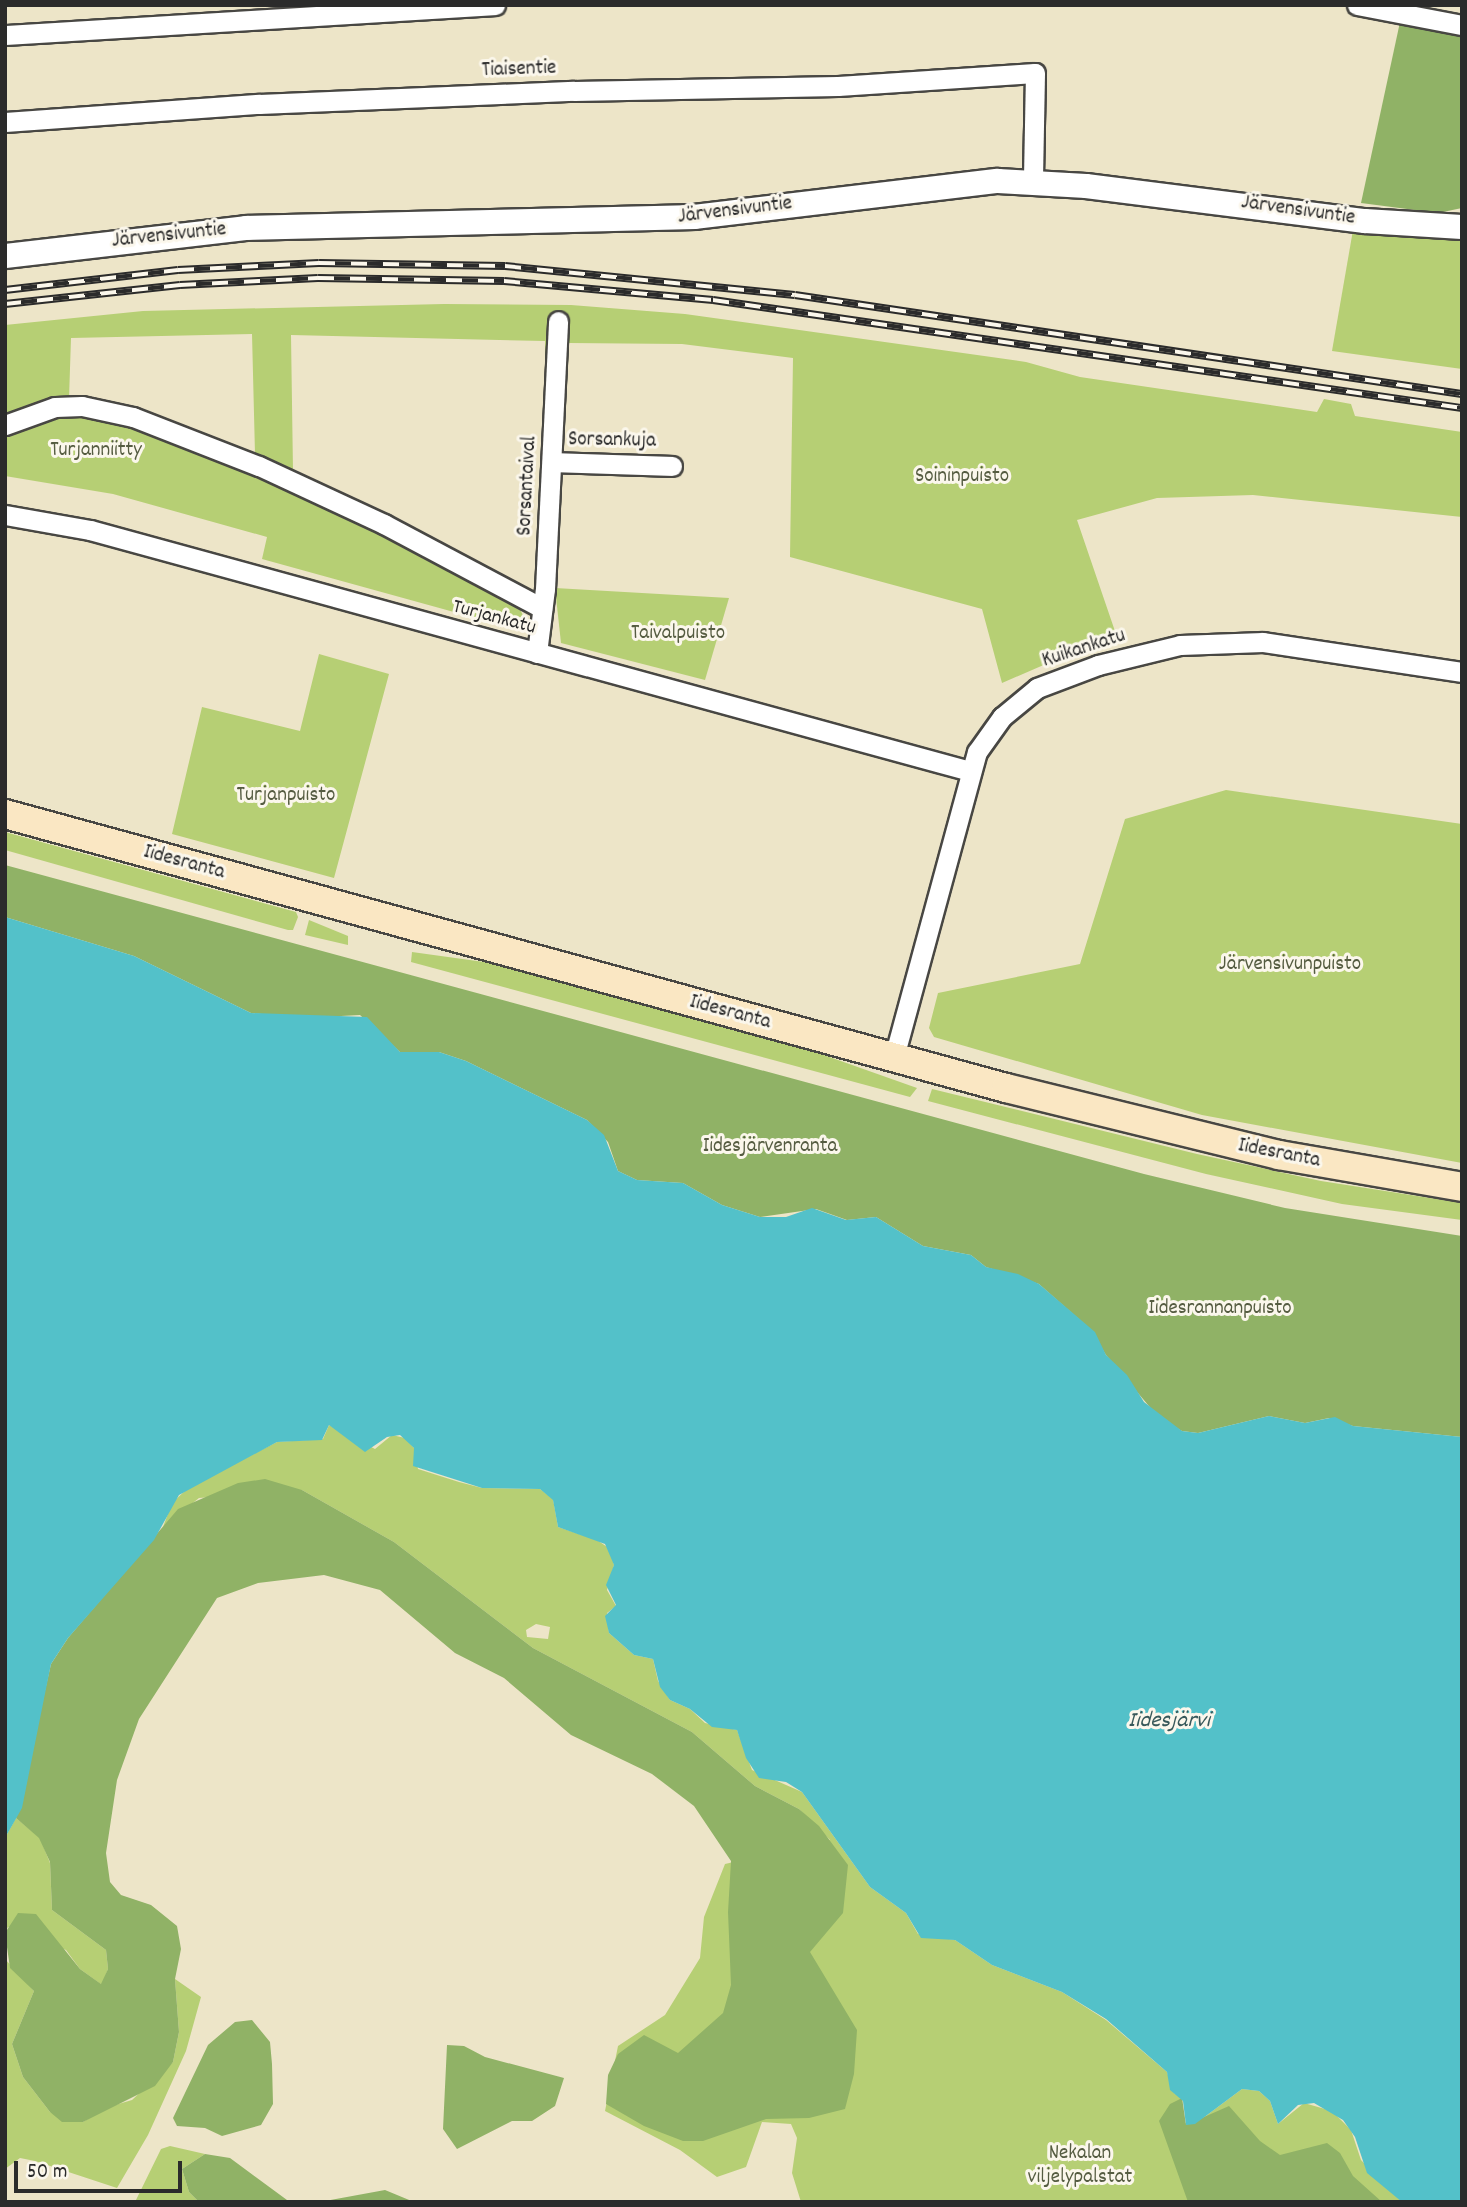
<!DOCTYPE html>
<html>
<head>
<meta charset="utf-8">
<style>
  body { margin:0 }
  #map { position:relative; width:1467px; height:2207px; overflow:hidden; background:#ede5c8; font-family:Dekko,sans-serif }
  div>[style] { position:absolute }
  [style*='--x'] { left:calc(var(--x)*1px); top:calc(var(--y)*1px); width:calc(var(--w)*1px); rotate:calc(var(--a)*1deg) }
  .green>* { inset:0; background:#b6cf74 }
  .forest>* { inset:0; background:#90b266 }
  .water>* { inset:0; background:#53c1c9 }
  .roads { filter:drop-shadow(2px 0 #484743) drop-shadow(-2px 0 #484743) drop-shadow(0 2px #484743) drop-shadow(0 -2px #484743) }
  .minor>* { height:19px; margin:-9.5px; padding:0 9.5px; transform-origin:9.5px; border-radius:9.5px; background:#fff }
  .tertiary>* { height:24px; margin:-12px; padding:0 12px; transform-origin:12px; border-radius:12px; background:#fff }
  .secondary>* { height:28px; margin:-14px; padding:0 14px; transform-origin:14px; border-radius:14px; background:#fae7c3 }
  .rail>* { height:8px; margin-top:-4px; transform-origin:0; background:repeating-linear-gradient(90deg,#fbf7ec 0 16px,#2b2b2b 0 32px); box-sizing:border-box; border-block:2px solid #2b2b2b }
  span { translate:-50% -50%; white-space:nowrap; text-align:center; line-height:1.15; -webkit-text-stroke:6px #fbf7ec; paint-order:stroke }
  .street-label { font-size:21px; color:#2b2b2b }
  .park-label { font-size:21px; color:#555c41 }
  .water-label { font-size:23px; color:#37585a; font-style:italic }
  .frame { position:absolute; inset:0; border:7px solid #2b2b2b; pointer-events:none }
  .scale { position:absolute; left:14px; top:2161px; width:168px; height:32px; box-sizing:border-box; border:4px solid #2b2b2b; border-top:0; padding-left:9px; font-size:21px; line-height:24px; white-space:nowrap; color:#2b2b2b; -webkit-text-stroke:5px #fbf7ec; paint-order:stroke }
</style>
</head>
<body>
<div id="map">
  <div class="green">
    <i style="clip-path:polygon(1353px 230px,1462px 240px,1462px 369px,1332px 351px)"></i>
    <i style="clip-path:polygon(444px 304px,571px 305px,685px 314px,1026px 362px,1080px 377px,1317px 412px,1324px 399px,1351px 404px,1355px 416px,1462px 432px,1462px 517px,1253px 495px,1157px 498px,1077px 520px,1118px 640px,1062px 657px,1002px 683px,982px 609px,790px 557px,793px 358px,682px 344px,569px 343px,566px 399px,545px 399px,545px 341px,291px 335px,293px 471px,255px 454px,252px 334px,71px 338px,69px 399px,5px 418px,5px 325px,143px 311px)"></i>
    <i style="clip-path:polygon(54px 413px,105px 414px,258px 471px,381px 530px,519px 607px,527px 624px,512px 628px,262px 559px,267px 537px,113px 494px,5px 476px,5px 431px)"></i>
    <i style="clip-path:polygon(555px 588px,729px 598px,705px 680px,561px 643px)"></i>
    <i style="clip-path:polygon(319px 654px,389px 674px,334px 878px,172px 834px,202px 707px,300px 731px)"></i>
    <i style="clip-path:polygon(1226px 790px,1462px 824px,1462px 1163px,1202px 1115px,934px 1037px,929px 1028px,938px 993px,1080px 964px,1125px 819px)"></i>
    <i style="clip-path:polygon(5px 832px,296px 912px,298px 917px,293px 930px,288px 930px,5px 850px)"></i>
    <i style="clip-path:polygon(309px 920px,348px 936px,348px 945px,305px 935px)"></i>
    <i style="clip-path:polygon(412px 952px,484px 962px,821px 1054px,917px 1088px,910px 1097px,411px 962px)"></i>
    <i style="clip-path:polygon(932px 1089px,1197px 1154px,1321px 1181px,1462px 1203px,1462px 1220px,1342px 1204px,1206px 1174px,928px 1101px)"></i>
    <i style="clip-path:polygon(evenodd,329px 1425px,375px 1449px,392px 1435px,405px 1438px,414px 1448px,418px 1469px,459px 1482px,482px 1488px,540px 1489px,553px 1499px,558px 1527px,597px 1540px,610px 1549px,614px 1565px,607px 1590px,616px 1606px,607px 1613px,609px 1633px,634px 1655px,653px 1659px,658px 1681px,670px 1700px,690px 1709px,705px 1723px,737px 1730px,752px 1770px,802px 1792px,870px 1887px,906px 1913px,918px 1934px,955px 1940px,992px 1965px,1062px 1992px,1106px 2020px,1167px 2072px,1174px 2093px,1182px 2098px,1183px 2123px,1195px 2124px,1242px 2089px,1259px 2091px,1270px 2101px,1278px 2124px,1304px 2103px,1332px 2111px,1351px 2130px,1361px 2160px,1402px 2202px,801px 2202px,792px 2173px,797px 2138px,791px 2124px,762px 2122px,746px 2167px,717px 2177px,680px 2150px,605px 2111px,618px 2046px,665px 2015px,700px 1958px,704px 1917px,725px 1864px,830px 1840px,799px 1809px,755px 1786px,692px 1732px,533px 1648px,394px 1542px,302px 1490px,199px 1498px,163px 1527px,172px 1503px,189px 1487px,277px 1442px,323px 1439px,329px 1425px,536px 1624px,550px 1627px,548px 1639px,527px 1637px,526px 1630px,536px 1624px)"></i>
    <i style="clip-path:polygon(16px 1818px,40px 1838px,50px 1863px,52px 1910px,106px 1950px,108px 1969px,102px 1985px,80px 1969px,66px 1950px,8px 1927px,5px 1933px,5px 1838px)"></i>
    <i style="clip-path:polygon(5px 1959px,34px 1991px,12px 2044px,23px 2077px,50px 2112px,83px 2122px,105px 2108px,132px 2100px,173px 2062px,179px 2032px,175px 1979px,201px 1997px,186px 2051px,148px 2135px,117px 2188px,35px 2161px,20px 2158px,5px 2169px)"></i>
    <i style="clip-path:polygon(170px 2146px,205px 2154px,182px 2169px,189px 2192px,199px 2202px,135px 2202px,161px 2149px)"></i>
  </div>
  <div class="forest">
    <i style="clip-path:polygon(1400px 22px,1462px 33px,1462px 208px,1438px 213px,1361px 203px)"></i>
    <i style="clip-path:polygon(5px 865px,1144px 1174px,1285px 1208px,1462px 1236px,1462px 1437px,1353px 1426px,1329px 1418px,1305px 1423px,1269px 1416px,1198px 1433px,1182px 1431px,1159px 1418px,1106px 1355px,1090px 1329px,1039px 1284px,986px 1267px,971px 1255px,923px 1246px,876px 1217px,847px 1220px,816px 1209px,760px 1217px,722px 1205px,683px 1183px,637px 1180px,618px 1171px,608px 1142px,587px 1120px,466px 1061px,439px 1052px,400px 1052px,360px 1015px,303px 1018px,251px 1013px,134px 956px,5px 917px)"></i>
    <i style="clip-path:polygon(265px 1479px,302px 1490px,394px 1542px,533px 1648px,692px 1732px,755px 1786px,799px 1809px,819px 1826px,848px 1865px,843px 1913px,810px 1952px,857px 2030px,854px 2074px,845px 2109px,809px 2118px,766px 2119px,703px 2141px,683px 2141px,644px 2126px,606px 2104px,608px 2075px,618px 2054px,644px 2035px,678px 2053px,723px 2013px,731px 1985px,728px 1912px,731px 1861px,694px 1806px,652px 1774px,571px 1735px,504px 1678px,455px 1653px,380px 1590px,324px 1575px,258px 1583px,217px 1598px,139px 1719px,117px 1780px,106px 1853px,110px 1882px,121px 1895px,151px 1905px,177px 1926px,181px 1949px,175px 1979px,179px 2032px,173px 2062px,155px 2086px,83px 2122px,62px 2122px,50px 2112px,23px 2077px,12px 2044px,34px 1991px,10px 1968px,5px 1933px,18px 1913px,36px 1914px,80px 1969px,101px 1984px,108px 1969px,106px 1950px,52px 1910px,50px 1862px,39px 1838px,16px 1818px,51px 1664px,68px 1638px,178px 1509px,238px 1483px)"></i>
    <i style="clip-path:polygon(252px 2020px,270px 2042px,272px 2064px,273px 2104px,261px 2125px,222px 2136px,205px 2128px,177px 2126px,173px 2118px,208px 2045px,235px 2022px)"></i>
    <i style="clip-path:polygon(447px 2045px,464px 2046px,485px 2057px,564px 2078px,555px 2106px,532px 2121px,512px 2121px,457px 2149px,443px 2129px)"></i>
    <i style="clip-path:polygon(1182px 2098px,1186px 2125px,1229px 2106px,1260px 2141px,1280px 2155px,1327px 2143px,1340px 2153px,1353px 2176px,1382px 2202px,1188px 2202px,1159px 2121px,1170px 2104px)"></i>
    <i style="clip-path:polygon(205px 2154px,230px 2158px,287px 2200px,325px 2201px,385px 2190px,414px 2202px,199px 2202px,189px 2192px,182px 2169px)"></i>
  </div>
  <div class="water">
    <i style="clip-path:polygon(5px 917px,134px 956px,251px 1013px,367px 1017px,400px 1052px,439px 1052px,466px 1061px,587px 1120px,604px 1135px,618px 1171px,637px 1180px,683px 1183px,722px 1205px,760px 1217px,786px 1217px,812px 1208px,846px 1220px,876px 1217px,923px 1246px,971px 1255px,986px 1267px,1018px 1274px,1039px 1284px,1095px 1332px,1106px 1355px,1127px 1375px,1144px 1402px,1182px 1431px,1198px 1433px,1269px 1416px,1305px 1423px,1335px 1417px,1353px 1426px,1462px 1437px,1462px 2202px,1402px 2202px,1367px 2173px,1355px 2137px,1343px 2120px,1314px 2103px,1298px 2105px,1278px 2124px,1270px 2101px,1259px 2091px,1242px 2089px,1195px 2124px,1186px 2125px,1183px 2101px,1170px 2090px,1167px 2072px,1106px 2019px,1062px 1992px,992px 1965px,955px 1940px,921px 1938px,906px 1913px,870px 1887px,802px 1792px,786px 1782px,759px 1778px,746px 1758px,737px 1730px,712px 1727px,690px 1709px,670px 1700px,660px 1687px,653px 1659px,634px 1655px,609px 1633px,605px 1616px,616px 1605px,606px 1585px,614px 1565px,605px 1544px,558px 1527px,553px 1500px,540px 1489px,482px 1488px,413px 1466px,414px 1448px,400px 1435px,387px 1437px,365px 1452px,329px 1425px,322px 1440px,277px 1442px,179px 1495px,154px 1540px,68px 1638px,51px 1664px,22px 1808px,5px 1838px)"></i>
  </div>
  <div class="roads">
    <div class="minor">
      <i style="--x:1357;--y:5;--w:107;--a:10.8"></i>
      <i style="--x:5;--y:35;--w:491;--a:-3.5"></i>
      <i style="--x:5;--y:122;--w:255;--a:-4.1"></i>
      <i style="--x:259;--y:104;--w:315;--a:-2.4"></i>
      <i style="--x:574;--y:91;--w:264;--a:-1.1"></i>
      <i style="--x:838;--y:86;--w:197;--a:-3.8"></i>
      <i style="--x:1035;--y:73;--w:108;--a:91.1"></i>
      <i style="--x:5;--y:425;--w:53;--a:-19.8"></i>
      <i style="--x:55;--y:407;--w:27;--a:-2"></i>
      <i style="--x:82;--y:406;--w:52;--a:12.2"></i>
      <i style="--x:133;--y:417;--w:135;--a:21.3"></i>
      <i style="--x:259;--y:466;--w:138;--a:24.9"></i>
      <i style="--x:384;--y:524;--w:179;--a:28"></i>
      <i style="--x:552;--y:462;--w:120;--a:1.9"></i>
      <i style="--x:5;--y:515;--w:86;--a:10"></i>
      <i style="--x:90;--y:530;--w:912;--a:15.32"></i>
      <i style="--x:537;--y:653;--w:64;--a:-82.9"></i>
      <i style="--x:545;--y:589;--w:268;--a:-87.2"></i>
      <i style="--x:894;--y:1057;--w:316;--a:-74.8"></i>
      <i style="--x:977;--y:752;--w:43;--a:-54.5"></i>
      <i style="--x:1002;--y:717;--w:45;--a:-39.6"></i>
      <i style="--x:1037;--y:688;--w:65;--a:-20.7"></i>
      <i style="--x:1098;--y:665;--w:84;--a:-13.7"></i>
      <i style="--x:1180;--y:645;--w:83;--a:-2.1"></i>
      <i style="--x:1263;--y:642;--w:201;--a:8.6"></i>
    </div>
    <div class="tertiary">
      <i style="--x:5;--y:256;--w:243;--a:-6.6"></i>
      <i style="--x:246;--y:228;--w:448;--a:-1.4"></i>
      <i style="--x:694;--y:217;--w:306;--a:-6.8"></i>
      <i style="--x:998;--y:181;--w:88;--a:3.3"></i>
      <i style="--x:1086;--y:186;--w:281;--a:7.2"></i>
      <i style="--x:1365;--y:221;--w:97;--a:3.5"></i>
    </div>
    <div class="secondary">
      <i style="--x:5;--y:814;--w:1038;--a:15.31"></i>
      <i style="--x:1006;--y:1088;--w:281;--a:13.8"></i>
      <i style="--x:1279;--y:1155;--w:186;--a:9.9"></i>
    </div>
  </div>
  <div class="rail">
    <i style="--x:5;--y:290;--w:174;--a:-6.6"></i>
    <i style="--x:178;--y:270;--w:141;--a:-2.8"></i>
    <i style="--x:319;--y:263;--w:186;--a:0.9"></i>
    <i style="--x:505;--y:266;--w:291;--a:5.7"></i>
    <i style="--x:795;--y:295;--w:674;--a:8.44"></i>
    <i style="--x:5;--y:304;--w:176;--a:-6.2"></i>
    <i style="--x:180;--y:285;--w:138;--a:-2.9"></i>
    <i style="--x:318;--y:278;--w:186;--a:0.9"></i>
    <i style="--x:504;--y:281;--w:210;--a:5.2"></i>
    <i style="--x:713;--y:300;--w:757;--a:8.21"></i>
  </div>
  <div class="street-label">
    <span style="left:519px;top:70px;rotate:-2deg">Tiaisentie</span>
    <span style="left:735px;top:211px;rotate:-7deg">Järvensivuntie</span>
    <span style="left:1298px;top:211px;rotate:8deg">Järvensivuntie</span>
    <span style="left:169px;top:236px;rotate:-6deg">Järvensivuntie</span>
    <span style="left:612px;top:441px;rotate:1deg">Sorsankuja</span>
    <span style="left:528px;top:486px;rotate:-87deg">Sorsantaival</span>
    <span style="left:494px;top:618px;rotate:15deg">Turjankatu</span>
    <span style="left:1084px;top:649px;rotate:-18deg">Kuikankatu</span>
    <span style="left:184px;top:863px;rotate:15deg">Iidesranta</span>
    <span style="left:730px;top:1013px;rotate:15deg">Iidesranta</span>
    <span style="left:1279px;top:1154px;rotate:11deg">Iidesranta</span>
  </div>
  <div class="park-label">
    <span style="left:96px;top:451px">Turjanniitty</span>
    <span style="left:962px;top:477px">Soininpuisto</span>
    <span style="left:678px;top:634px">Taivalpuisto</span>
    <span style="left:286px;top:796px">Turjanpuisto</span>
    <span style="left:1290px;top:965px">Järvensivunpuisto</span>
    <span style="left:770px;top:1147px">Iidesjärvenranta</span>
    <span style="left:1220px;top:1309px">Iidesrannanpuisto</span>
    <span style="left:1080px;top:2166px">Nekalan<br>viljelypalstat</span>
  </div>
  <div class="water-label">
    <span style="left:1169px;top:1722px">Iidesjärvi</span>
  </div>
  <div class="frame"></div>
  <div class="scale">50 m</div>
</div>
</body>
</html>
